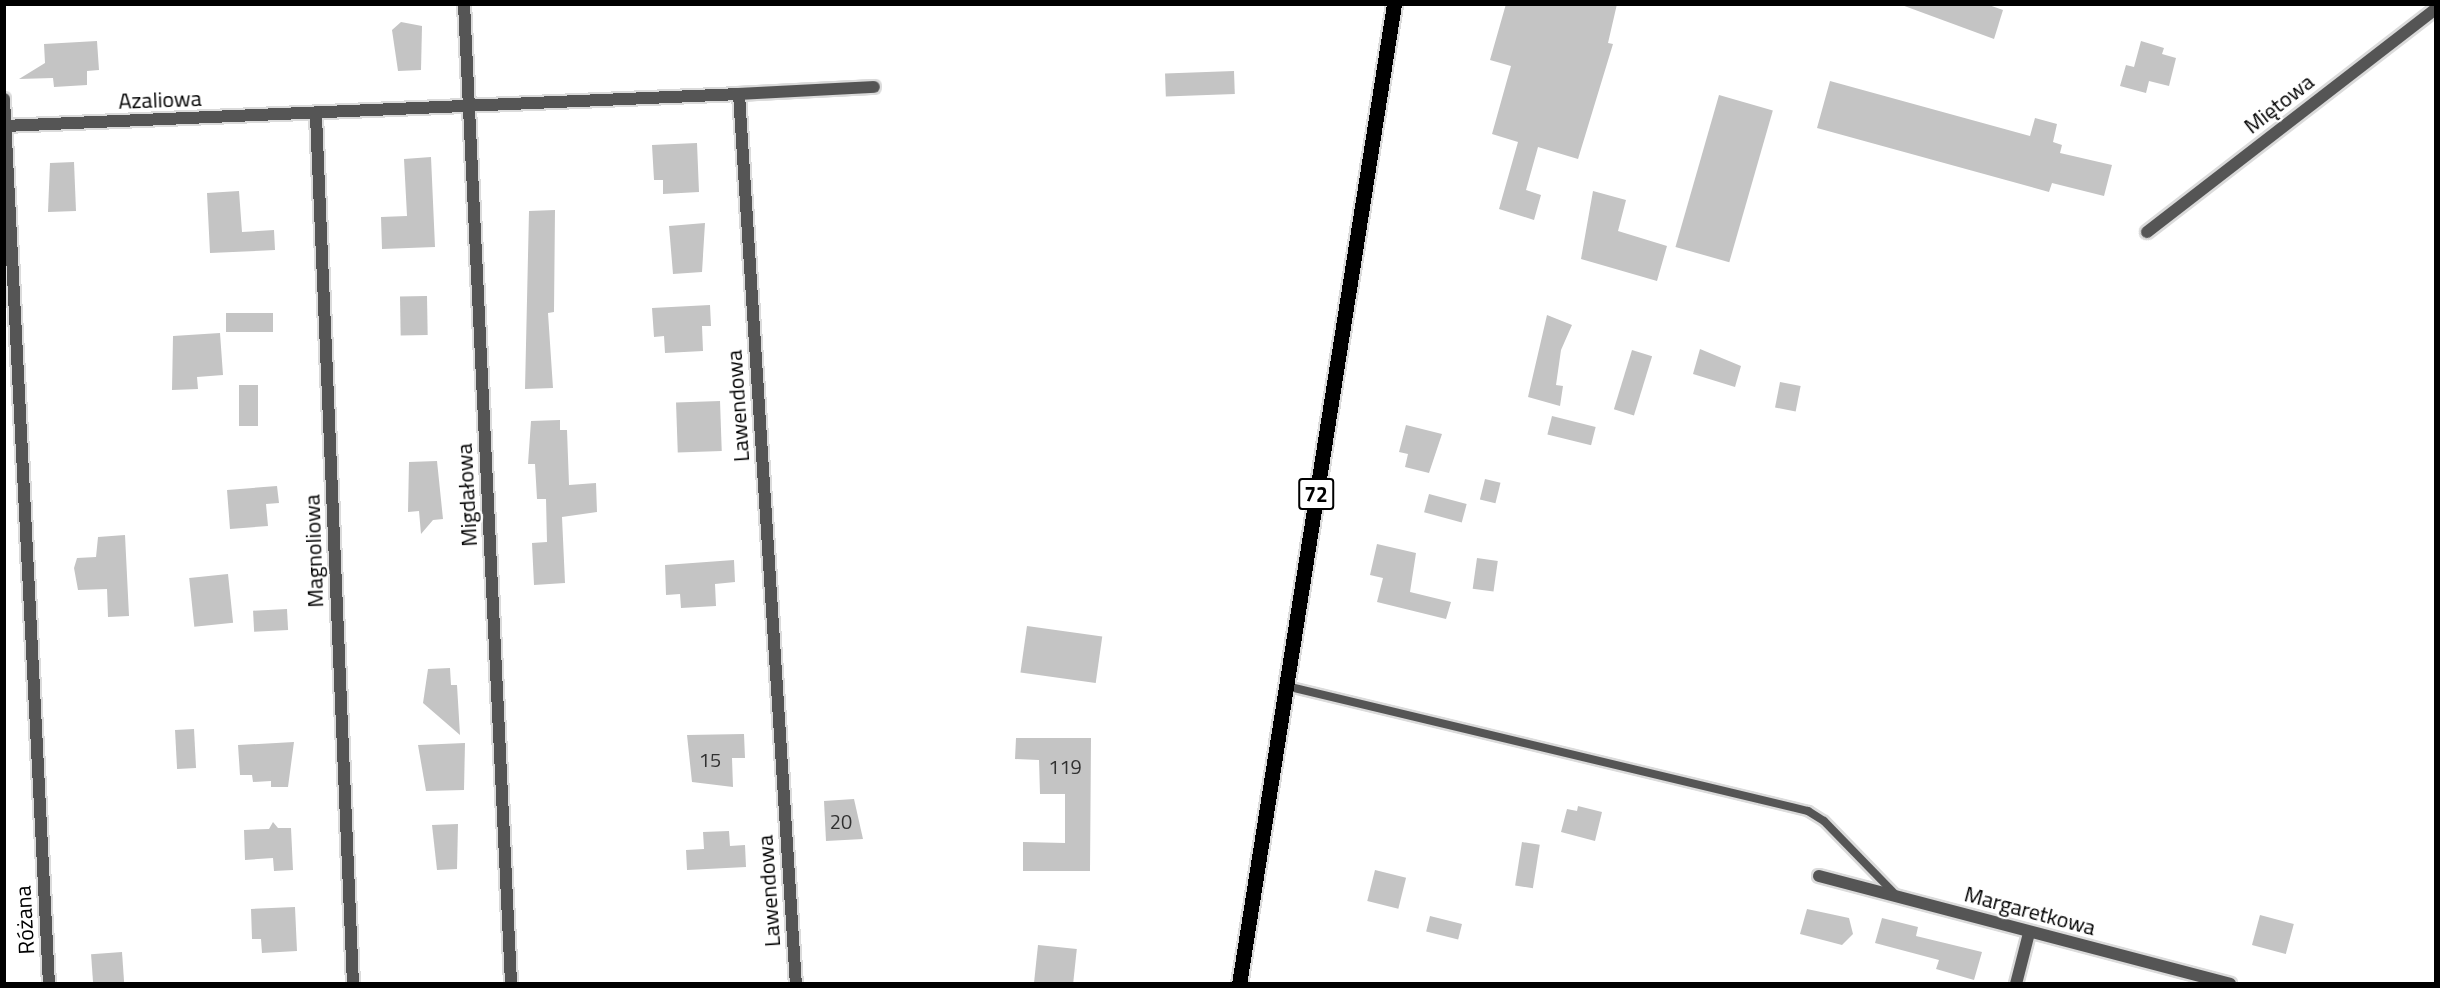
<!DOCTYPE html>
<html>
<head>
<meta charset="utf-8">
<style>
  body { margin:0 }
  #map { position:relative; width:2440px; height:988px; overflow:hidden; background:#fff; font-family:"Titillium Web",sans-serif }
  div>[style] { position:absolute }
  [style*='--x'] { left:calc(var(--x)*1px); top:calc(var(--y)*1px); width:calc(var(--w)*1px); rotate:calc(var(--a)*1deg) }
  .building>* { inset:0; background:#c4c4c4; transform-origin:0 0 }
  .roads { filter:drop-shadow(2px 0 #dbdbdb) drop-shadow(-2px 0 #dbdbdb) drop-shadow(0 2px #dbdbdb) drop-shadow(0 -2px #dbdbdb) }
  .lane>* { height:8px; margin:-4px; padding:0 4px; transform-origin:4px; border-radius:4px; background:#555 }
  .street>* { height:12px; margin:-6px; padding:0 6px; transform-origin:6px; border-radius:6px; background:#555 }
  .primary>* { height:15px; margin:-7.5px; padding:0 7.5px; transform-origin:7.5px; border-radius:7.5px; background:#000 }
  span { translate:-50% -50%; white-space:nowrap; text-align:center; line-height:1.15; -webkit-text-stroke:4.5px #fff; paint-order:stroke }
  .number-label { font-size:20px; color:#313131 }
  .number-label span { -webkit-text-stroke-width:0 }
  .shield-label span { padding:2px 4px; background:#fff; border:2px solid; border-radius:4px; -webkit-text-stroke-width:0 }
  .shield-label { font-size:21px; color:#000; font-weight:700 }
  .street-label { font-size:22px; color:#000 }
  .frame { position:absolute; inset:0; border:6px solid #000; pointer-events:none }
</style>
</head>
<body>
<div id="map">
  <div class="building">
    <i style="clip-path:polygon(1506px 4px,1617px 4px,1608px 43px,1613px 44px,1578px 159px,1538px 147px,1526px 190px,1541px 195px,1534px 220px,1499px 209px,1518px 142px,1492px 134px,1511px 66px,1490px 60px)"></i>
    <i style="clip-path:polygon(1899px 4px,1986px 4px,2003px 10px,1994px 39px)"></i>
    <i style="clip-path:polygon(401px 22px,422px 26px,421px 70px,398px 71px,392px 30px)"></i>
    <i style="clip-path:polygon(97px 41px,99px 70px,87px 71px,87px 85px,54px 87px,53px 78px,19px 79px,45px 63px,44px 44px)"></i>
    <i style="clip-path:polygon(2141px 41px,2164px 48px,2162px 54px,2176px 58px,2169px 86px,2149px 81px,2146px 93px,2120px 86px,2126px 65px,2134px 67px)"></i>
    <i style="left:1234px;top:71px;width:23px;height:69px;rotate:88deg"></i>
    <i style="clip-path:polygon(1830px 81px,2030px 136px,2035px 118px,2057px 124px,2053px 142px,2062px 145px,2060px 153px,2112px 165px,2104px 196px,2052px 183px,2049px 192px,1817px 128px)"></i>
    <i style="left:1719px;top:95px;width:56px;height:158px;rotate:16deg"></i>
    <i style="clip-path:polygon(697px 143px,699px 192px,663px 194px,663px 180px,654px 180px,652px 145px)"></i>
    <i style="clip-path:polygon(431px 157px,435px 247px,382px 249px,381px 217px,407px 216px,404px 159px)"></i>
    <i style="clip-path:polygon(74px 162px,76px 211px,48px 212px,50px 163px)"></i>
    <i style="clip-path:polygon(239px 191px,242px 232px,274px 230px,275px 250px,210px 253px,207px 193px)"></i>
    <i style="clip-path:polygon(1593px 191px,1626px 200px,1618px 231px,1667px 246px,1657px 281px,1581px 259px)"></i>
    <i style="clip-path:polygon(555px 210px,554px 312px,548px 313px,553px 388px,525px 389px,529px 211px)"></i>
    <i style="clip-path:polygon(705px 223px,702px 272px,673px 274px,669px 226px)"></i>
    <i style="left:427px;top:296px;width:39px;height:27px;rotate:89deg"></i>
    <i style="clip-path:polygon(710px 305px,711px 326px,702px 326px,703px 351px,665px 353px,664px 336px,654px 337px,652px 308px)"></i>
    <i style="left:273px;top:313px;width:19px;height:47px;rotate:90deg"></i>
    <i style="clip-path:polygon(1547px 315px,1572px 325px,1561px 350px,1556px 385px,1563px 386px,1560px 406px,1528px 397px)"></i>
    <i style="clip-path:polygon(220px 333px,223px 375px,197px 377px,198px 389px,172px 390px,173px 336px)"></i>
    <i style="clip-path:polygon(1700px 349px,1741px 366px,1735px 387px,1693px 374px)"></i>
    <i style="left:1632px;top:350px;width:21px;height:62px;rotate:17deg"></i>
    <i style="left:1780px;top:382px;width:21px;height:26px;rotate:11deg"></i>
    <i style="left:239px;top:385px;width:19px;height:41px"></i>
    <i style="left:720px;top:401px;width:50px;height:44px;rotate:88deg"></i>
    <i style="left:1552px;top:416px;width:45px;height:19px;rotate:14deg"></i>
    <i style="clip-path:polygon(560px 420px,560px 430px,567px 430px,569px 485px,596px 483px,597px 512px,562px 517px,565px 583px,534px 585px,532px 543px,547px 542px,546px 499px,537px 499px,535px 464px,528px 464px,531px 421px)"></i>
    <i style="clip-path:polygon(1406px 425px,1442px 434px,1429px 473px,1405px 467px,1408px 454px,1399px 452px)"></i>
    <i style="clip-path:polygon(437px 461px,443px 519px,433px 520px,421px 534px,419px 511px,408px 512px,409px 462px)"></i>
    <i style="left:1485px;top:479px;width:16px;height:21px;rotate:14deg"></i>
    <i style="clip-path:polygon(277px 486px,279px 503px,266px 504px,268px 526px,230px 529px,227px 490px)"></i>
    <i style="left:1429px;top:494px;width:39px;height:19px;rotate:15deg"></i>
    <i style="clip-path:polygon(125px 535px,129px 616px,108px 617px,107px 589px,78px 590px,74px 568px,77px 558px,96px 557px,98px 537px)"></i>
    <i style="clip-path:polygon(1377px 544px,1416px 553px,1410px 592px,1451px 602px,1446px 619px,1377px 602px,1383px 578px,1370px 575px)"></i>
    <i style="left:1477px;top:558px;width:21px;height:31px;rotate:8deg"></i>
    <i style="clip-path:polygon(734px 560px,735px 582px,715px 584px,716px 606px,681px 608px,680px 594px,666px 595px,665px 565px)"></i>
    <i style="left:228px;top:574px;width:49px;height:39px;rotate:84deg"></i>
    <i style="left:287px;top:609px;width:21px;height:34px;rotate:87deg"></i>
    <i style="left:1027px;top:626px;width:76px;height:47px;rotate:8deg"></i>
    <i style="clip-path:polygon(450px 668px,451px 685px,457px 685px,460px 735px,423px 703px,428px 669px)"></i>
    <i style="left:194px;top:729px;width:39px;height:19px;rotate:87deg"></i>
    <i style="clip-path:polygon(744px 734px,745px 758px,732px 758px,733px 787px,692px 782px,687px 735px)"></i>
    <i style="clip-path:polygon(1016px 738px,1091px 738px,1090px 871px,1023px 871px,1023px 842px,1065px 843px,1065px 794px,1040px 794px,1039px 760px,1015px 759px)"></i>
    <i style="clip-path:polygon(294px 742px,288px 787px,271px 787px,271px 781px,253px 782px,252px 775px,240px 775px,238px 745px)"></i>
    <i style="clip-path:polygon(465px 743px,464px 790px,426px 791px,418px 745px)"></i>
    <i style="clip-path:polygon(854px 799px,863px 839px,826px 841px,824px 801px)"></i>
    <i style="clip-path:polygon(1578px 806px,1602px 812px,1595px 841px,1561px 832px,1567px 809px,1577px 811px)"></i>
    <i style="clip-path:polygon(273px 822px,278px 828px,291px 828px,293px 870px,274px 871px,273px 858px,245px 860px,244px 830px,269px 829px)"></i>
    <i style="clip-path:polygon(458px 824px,457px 869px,437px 870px,432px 825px)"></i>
    <i style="clip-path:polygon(729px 831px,730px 846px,745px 845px,746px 867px,687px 870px,686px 850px,704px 849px,703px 832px)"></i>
    <i style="left:1522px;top:842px;width:18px;height:44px;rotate:9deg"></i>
    <i style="left:1375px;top:870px;width:32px;height:32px;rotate:14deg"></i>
    <i style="clip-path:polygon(295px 907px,297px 951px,262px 953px,261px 939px,252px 939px,251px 909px)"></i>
    <i style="clip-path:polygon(1807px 909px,1849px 918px,1853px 934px,1842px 945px,1800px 934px)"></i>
    <i style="left:2260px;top:915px;width:35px;height:31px;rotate:15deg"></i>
    <i style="left:1430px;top:916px;width:33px;height:16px;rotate:14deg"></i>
    <i style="clip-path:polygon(1882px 918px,1918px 927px,1916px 936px,1982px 952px,1974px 980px,1936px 969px,1939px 960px,1875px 943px)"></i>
    <i style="left:1038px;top:945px;width:39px;height:39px;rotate:6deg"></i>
    <i style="left:122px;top:952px;width:32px;height:31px;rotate:86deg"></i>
  </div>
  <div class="roads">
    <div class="lane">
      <i style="--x:1286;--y:686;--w:537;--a:13.47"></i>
      <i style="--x:1808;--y:811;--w:19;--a:32"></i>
      <i style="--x:1824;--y:821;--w:103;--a:45.8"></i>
    </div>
    <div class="street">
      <i style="--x:464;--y:4;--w:981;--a:87.25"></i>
      <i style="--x:739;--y:94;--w:135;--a:-3"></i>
      <i style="--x:4;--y:99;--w:886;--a:87.09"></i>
      <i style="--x:316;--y:116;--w:869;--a:87.56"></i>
      <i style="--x:4;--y:126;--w:736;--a:-2.49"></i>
      <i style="--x:739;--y:94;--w:892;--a:86.34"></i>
      <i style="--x:2147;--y:232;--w:365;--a:-37.7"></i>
      <i style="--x:1819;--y:876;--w:425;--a:14.7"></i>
      <i style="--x:2016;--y:984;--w:53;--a:-75.7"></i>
    </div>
    <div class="primary">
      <i style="--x:1239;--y:984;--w:992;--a:-81.01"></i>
    </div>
  </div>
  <div class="number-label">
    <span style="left:710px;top:759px">15</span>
    <span style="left:1065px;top:766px">119</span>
    <span style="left:841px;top:821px">20</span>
  </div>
  <div class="shield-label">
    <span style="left:1316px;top:494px">72</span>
  </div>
  <div class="street-label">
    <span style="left:160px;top:100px;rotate:-2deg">Azaliowa</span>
    <span style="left:2279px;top:104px;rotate:-38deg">Miętowa</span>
    <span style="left:738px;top:406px;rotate:-94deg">Lawendowa</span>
    <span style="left:467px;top:495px;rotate:-93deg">Migdałowa</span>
    <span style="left:314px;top:551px;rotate:-92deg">Magnoliowa</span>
    <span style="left:769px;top:891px;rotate:-94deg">Lawendowa</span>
    <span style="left:2030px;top:911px;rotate:15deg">Margaretkowa</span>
    <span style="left:25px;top:920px;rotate:-93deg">Różana</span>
  </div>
  <div class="frame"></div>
</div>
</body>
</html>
